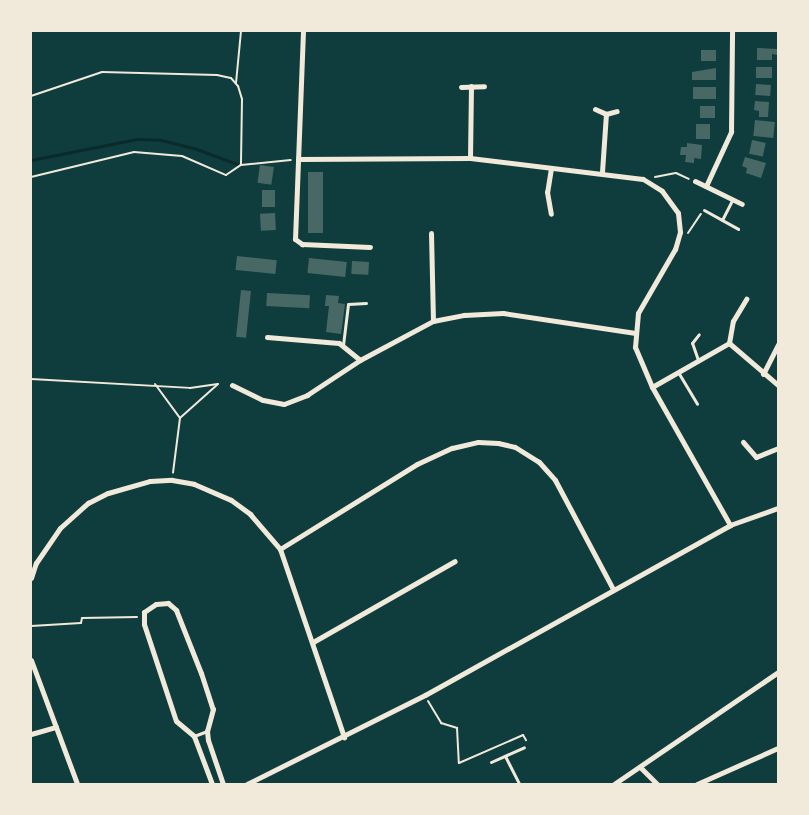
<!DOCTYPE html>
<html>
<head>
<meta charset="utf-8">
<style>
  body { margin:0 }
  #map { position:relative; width:809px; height:815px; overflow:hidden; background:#0f3d3e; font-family:"Roboto Condensed",sans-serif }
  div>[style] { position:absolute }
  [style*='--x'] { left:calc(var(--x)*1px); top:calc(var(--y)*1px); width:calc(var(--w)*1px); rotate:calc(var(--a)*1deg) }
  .stream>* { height:3px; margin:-1.5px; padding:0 1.5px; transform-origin:1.5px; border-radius:1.5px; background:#0a2a2b }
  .building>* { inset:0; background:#486865; transform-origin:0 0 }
  .path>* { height:2px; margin:-1px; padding:0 1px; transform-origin:1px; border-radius:1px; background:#f1e9da }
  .service>* { height:3px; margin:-1.5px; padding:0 1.5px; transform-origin:1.5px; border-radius:1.5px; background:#f1e9da }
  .minor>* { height:5px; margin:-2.5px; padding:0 2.5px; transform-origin:2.5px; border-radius:2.5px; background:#f1e9da }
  span { translate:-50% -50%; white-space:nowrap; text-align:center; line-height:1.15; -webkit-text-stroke:5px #f1e9da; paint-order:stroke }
  .frame { position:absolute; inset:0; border:32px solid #f1e9da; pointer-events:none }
</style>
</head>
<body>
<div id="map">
  <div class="stream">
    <i style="--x:31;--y:160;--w:108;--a:-11.2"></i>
    <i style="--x:137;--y:139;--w:24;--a:2"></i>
    <i style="--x:161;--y:140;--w:34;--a:14"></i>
    <i style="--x:194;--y:148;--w:46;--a:20.4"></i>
  </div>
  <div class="building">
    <i style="clip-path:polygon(757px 48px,778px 49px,778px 55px,772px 54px,772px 60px,757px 60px)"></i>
    <i style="left:701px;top:50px;width:15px;height:11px"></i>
    <i style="left:756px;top:67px;width:16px;height:11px"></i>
    <i style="clip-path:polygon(716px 68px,716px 80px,692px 80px,692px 72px)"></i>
    <i style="left:756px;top:84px;width:15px;height:11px;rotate:4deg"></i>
    <i style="left:693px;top:87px;width:23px;height:12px"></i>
    <i style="clip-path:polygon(755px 101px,769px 102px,768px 117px,759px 117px,759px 111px,754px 110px)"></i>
    <i style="left:700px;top:106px;width:15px;height:12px"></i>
    <i style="left:755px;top:120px;width:20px;height:16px;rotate:6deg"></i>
    <i style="left:696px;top:124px;width:14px;height:15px"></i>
    <i style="left:752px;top:140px;width:14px;height:14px;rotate:12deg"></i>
    <i style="clip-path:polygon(687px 143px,702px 145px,701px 159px,694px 158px,694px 163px,685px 162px,686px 155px,680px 155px,681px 147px,687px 147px)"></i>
    <i style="clip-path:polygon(745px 157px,766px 163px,761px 178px,746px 173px,747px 168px,742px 166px)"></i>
    <i style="left:260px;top:165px;width:14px;height:18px;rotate:8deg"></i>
    <i style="left:308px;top:172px;width:15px;height:61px"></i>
    <i style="left:262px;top:190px;width:13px;height:17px"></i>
    <i style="left:275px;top:213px;width:17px;height:15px;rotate:87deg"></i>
    <i style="left:237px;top:256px;width:40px;height:14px;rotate:6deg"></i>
    <i style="left:309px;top:258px;width:38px;height:15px;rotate:6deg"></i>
    <i style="left:352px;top:261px;width:17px;height:13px;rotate:3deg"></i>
    <i style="left:241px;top:290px;width:10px;height:47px;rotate:6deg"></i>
    <i style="left:267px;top:293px;width:43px;height:13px;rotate:3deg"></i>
    <i style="clip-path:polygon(326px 295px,339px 296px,338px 303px,345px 304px,341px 334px,326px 332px,329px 306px,325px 306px)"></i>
  </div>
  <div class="path">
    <i style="--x:236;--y:83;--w:52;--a:-84.5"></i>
    <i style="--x:31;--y:96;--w:75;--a:-18.7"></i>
    <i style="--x:102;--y:72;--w:115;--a:1.5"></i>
    <i style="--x:217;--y:75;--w:14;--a:12"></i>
    <i style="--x:231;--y:78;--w:11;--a:49"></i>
    <i style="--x:238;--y:86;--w:14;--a:73"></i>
    <i style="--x:242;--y:99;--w:66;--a:90.9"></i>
    <i style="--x:241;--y:165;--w:50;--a:-5.7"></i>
    <i style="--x:31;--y:177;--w:106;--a:-13.6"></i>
    <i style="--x:134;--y:152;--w:48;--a:4.8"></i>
    <i style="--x:182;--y:156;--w:48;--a:23.4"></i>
    <i style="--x:226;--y:175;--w:18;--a:-34"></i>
    <i style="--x:655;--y:177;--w:21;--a:-11"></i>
    <i style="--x:676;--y:173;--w:14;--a:25"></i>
    <i style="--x:688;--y:233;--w:23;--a:-56"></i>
    <i style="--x:31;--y:379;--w:159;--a:3.2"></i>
    <i style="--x:190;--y:388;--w:28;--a:-8"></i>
    <i style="--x:218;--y:384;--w:51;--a:138.2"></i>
    <i style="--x:180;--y:418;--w:55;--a:97.3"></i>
    <i style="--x:155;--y:384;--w:42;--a:53.7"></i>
    <i style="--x:31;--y:626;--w:50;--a:-3.4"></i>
    <i style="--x:81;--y:623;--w:5;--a:-79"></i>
    <i style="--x:82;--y:618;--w:55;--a:-1"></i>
    <i style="--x:428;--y:701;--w:26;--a:59"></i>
    <i style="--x:441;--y:723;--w:17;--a:17"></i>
    <i style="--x:457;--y:728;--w:35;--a:87"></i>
    <i style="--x:459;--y:763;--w:70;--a:-23.6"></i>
    <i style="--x:523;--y:735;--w:6;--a:59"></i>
  </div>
  <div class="service">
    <i style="--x:704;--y:210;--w:39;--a:29"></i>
    <i style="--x:722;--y:220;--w:22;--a:-63"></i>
    <i style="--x:343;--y:345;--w:41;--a:-83"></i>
    <i style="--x:348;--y:304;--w:18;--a:-3"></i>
    <i style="--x:698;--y:360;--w:18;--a:-109"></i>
    <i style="--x:692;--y:343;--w:11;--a:-52"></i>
    <i style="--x:678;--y:372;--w:37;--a:59"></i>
    <i style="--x:194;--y:736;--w:14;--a:-21"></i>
    <i style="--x:505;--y:756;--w:31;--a:63"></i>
    <i style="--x:491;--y:762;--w:36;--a:-24"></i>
  </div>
  <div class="minor">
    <i style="--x:303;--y:31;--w:208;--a:92.2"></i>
    <i style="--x:295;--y:239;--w:9;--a:36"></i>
    <i style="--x:302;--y:244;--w:68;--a:2.5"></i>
    <i style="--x:461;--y:87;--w:23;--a:-2"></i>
    <i style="--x:595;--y:109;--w:12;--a:24"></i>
    <i style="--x:606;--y:114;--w:11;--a:-15"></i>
    <i style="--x:470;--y:158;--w:72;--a:-89.2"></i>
    <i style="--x:298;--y:159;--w:172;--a:-0.3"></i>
    <i style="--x:470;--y:158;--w:174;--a:6.9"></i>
    <i style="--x:643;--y:179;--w:22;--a:32"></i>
    <i style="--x:662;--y:191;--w:27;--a:54"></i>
    <i style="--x:678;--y:213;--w:19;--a:84"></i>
    <i style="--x:680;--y:232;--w:18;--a:106"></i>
    <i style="--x:675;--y:249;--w:74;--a:120"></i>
    <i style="--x:638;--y:313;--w:34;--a:95"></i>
    <i style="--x:635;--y:347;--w:43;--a:67"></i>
    <i style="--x:652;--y:387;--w:159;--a:60.5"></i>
    <i style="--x:551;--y:168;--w:24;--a:99"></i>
    <i style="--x:547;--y:192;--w:22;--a:80"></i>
    <i style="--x:602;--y:172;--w:58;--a:-86.1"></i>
    <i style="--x:695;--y:181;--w:52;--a:26.1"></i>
    <i style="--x:706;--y:186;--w:60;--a:-65.2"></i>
    <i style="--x:731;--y:132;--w:101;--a:-89.4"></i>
    <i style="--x:431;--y:233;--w:88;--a:88.7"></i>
    <i style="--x:267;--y:337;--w:72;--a:4.8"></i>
    <i style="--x:339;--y:343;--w:27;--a:39"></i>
    <i style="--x:729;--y:343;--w:22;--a:-80"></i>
    <i style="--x:733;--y:321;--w:26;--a:-59"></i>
    <i style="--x:763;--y:374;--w:33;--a:-63"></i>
    <i style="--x:232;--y:385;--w:34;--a:26"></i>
    <i style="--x:263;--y:400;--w:21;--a:11"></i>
    <i style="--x:284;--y:404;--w:25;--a:-21"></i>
    <i style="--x:307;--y:395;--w:64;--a:-33.4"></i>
    <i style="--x:360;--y:360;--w:83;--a:-28.1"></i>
    <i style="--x:433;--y:321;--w:32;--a:-11"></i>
    <i style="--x:464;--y:315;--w:39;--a:-3"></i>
    <i style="--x:503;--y:313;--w:134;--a:8.6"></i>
    <i style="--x:652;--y:387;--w:89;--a:-29.7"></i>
    <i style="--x:729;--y:343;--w:65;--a:40.6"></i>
    <i style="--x:743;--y:442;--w:20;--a:49"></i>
    <i style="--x:756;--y:457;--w:24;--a:-22"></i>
    <i style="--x:280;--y:549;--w:161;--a:-31.8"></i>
    <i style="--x:417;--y:464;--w:38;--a:-25"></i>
    <i style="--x:452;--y:448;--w:27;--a:-13"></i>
    <i style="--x:478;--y:442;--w:20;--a:3"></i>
    <i style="--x:498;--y:443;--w:17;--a:13"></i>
    <i style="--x:515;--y:447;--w:28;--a:32"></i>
    <i style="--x:539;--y:462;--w:24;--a:48"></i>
    <i style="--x:555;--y:480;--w:123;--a:62"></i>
    <i style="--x:31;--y:578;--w:16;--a:-72"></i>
    <i style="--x:36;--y:563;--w:42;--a:-55.6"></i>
    <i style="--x:60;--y:528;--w:38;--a:-42"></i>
    <i style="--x:88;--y:503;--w:22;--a:-27"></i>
    <i style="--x:108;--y:493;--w:44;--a:-15.9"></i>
    <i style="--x:150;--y:481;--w:22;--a:-3"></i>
    <i style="--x:172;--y:480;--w:22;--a:10"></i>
    <i style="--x:194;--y:484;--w:40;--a:23.4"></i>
    <i style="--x:231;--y:500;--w:24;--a:36"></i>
    <i style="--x:250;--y:514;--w:46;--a:49.4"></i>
    <i style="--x:280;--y:549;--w:199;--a:71.2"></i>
    <i style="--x:313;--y:642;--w:163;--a:-29.7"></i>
    <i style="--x:31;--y:660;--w:132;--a:69.6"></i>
    <i style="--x:31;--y:734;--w:26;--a:-16"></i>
    <i style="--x:641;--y:768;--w:23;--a:45"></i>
    <i style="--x:212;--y:784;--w:51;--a:-110.6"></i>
    <i style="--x:194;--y:736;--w:23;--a:-140"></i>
    <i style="--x:176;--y:721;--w:102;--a:-108.3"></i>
    <i style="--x:144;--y:624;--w:12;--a:-90"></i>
    <i style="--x:144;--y:612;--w:14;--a:-34"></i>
    <i style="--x:156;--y:604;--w:12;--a:-5"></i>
    <i style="--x:168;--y:603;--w:11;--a:41"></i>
    <i style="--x:176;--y:610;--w:68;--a:68.4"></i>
    <i style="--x:201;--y:673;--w:38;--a:72"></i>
    <i style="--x:213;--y:709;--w:23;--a:105"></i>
    <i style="--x:207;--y:731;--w:9;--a:84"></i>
    <i style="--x:208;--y:740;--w:46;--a:71.2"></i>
    <i style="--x:247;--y:784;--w:199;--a:-26.6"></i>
    <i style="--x:425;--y:695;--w:349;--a:-29.1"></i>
    <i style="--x:730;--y:525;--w:51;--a:-19.5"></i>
    <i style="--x:614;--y:784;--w:199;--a:-34.3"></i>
    <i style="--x:697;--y:784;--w:89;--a:-24"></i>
  </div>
  <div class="frame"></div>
</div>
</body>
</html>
